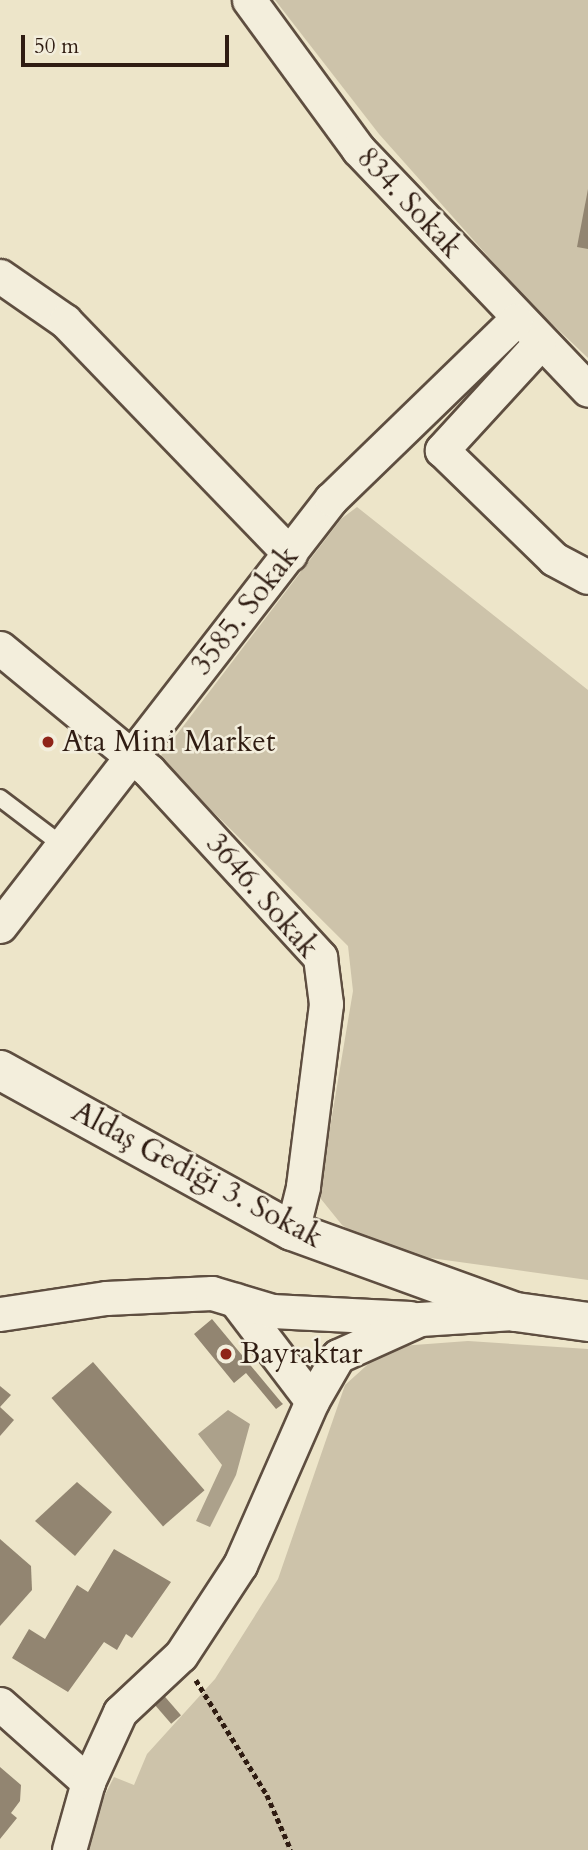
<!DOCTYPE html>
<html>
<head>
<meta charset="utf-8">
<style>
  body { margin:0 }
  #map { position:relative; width:588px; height:1850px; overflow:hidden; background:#ede5c9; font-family:Cardo,serif }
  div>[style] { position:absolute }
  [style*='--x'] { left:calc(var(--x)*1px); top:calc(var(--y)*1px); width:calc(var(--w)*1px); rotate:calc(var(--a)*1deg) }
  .green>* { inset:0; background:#cdc3aa }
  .water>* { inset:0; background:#aca18b }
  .building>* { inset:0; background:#928571; transform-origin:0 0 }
  .path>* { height:4.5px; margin-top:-2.25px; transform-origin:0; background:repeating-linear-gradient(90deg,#2f1c12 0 5px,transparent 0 8.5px) }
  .roads { filter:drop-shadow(2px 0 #5e4e40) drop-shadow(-2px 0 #5e4e40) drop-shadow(0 2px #5e4e40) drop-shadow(0 -2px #5e4e40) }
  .service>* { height:16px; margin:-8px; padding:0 8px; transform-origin:8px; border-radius:8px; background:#f3eedc }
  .minor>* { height:33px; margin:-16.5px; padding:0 16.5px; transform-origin:16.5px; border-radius:16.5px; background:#f3eedc }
  .tertiary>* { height:38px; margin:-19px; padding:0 19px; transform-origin:19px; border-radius:19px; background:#f3eedc }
  .dots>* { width:19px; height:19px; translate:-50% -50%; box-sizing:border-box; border:4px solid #f3eedc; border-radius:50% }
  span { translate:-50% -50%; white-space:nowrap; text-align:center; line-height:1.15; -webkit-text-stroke:5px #f3eedc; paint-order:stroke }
  .street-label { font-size:30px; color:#2f1c12 }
  .poi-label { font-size:30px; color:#2f1c12 }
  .left { translate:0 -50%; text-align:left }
  .scale { position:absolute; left:21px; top:35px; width:208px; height:32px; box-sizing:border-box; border:4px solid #2f1c12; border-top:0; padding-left:9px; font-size:21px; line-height:24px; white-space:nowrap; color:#2f1c12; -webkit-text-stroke:5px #f3eedc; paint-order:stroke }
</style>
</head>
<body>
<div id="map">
  <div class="green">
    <i style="clip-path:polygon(275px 0,588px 0,588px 358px,526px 299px,379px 134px)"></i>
    <i style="clip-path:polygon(357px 507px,588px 690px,588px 1280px,416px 1256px,371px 1245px,342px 1225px,321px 1199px,321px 1181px,353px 991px,348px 946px,159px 758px,341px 519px)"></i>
    <i style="clip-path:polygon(468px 1341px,588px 1349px,588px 1850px,77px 1850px,114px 1777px,134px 1785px,147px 1754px,215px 1679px,278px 1579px,345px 1385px,387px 1347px)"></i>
  </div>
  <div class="water">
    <i style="clip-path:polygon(228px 1410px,250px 1424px,236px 1475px,210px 1527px,196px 1521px,222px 1465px,198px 1434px)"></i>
  </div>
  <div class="building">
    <i style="clip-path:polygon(588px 189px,588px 249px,577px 247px)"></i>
    <i style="clip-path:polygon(212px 1319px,281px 1402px,283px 1404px,276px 1409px,246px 1373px,234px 1383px,194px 1334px)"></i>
    <i style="left:93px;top:1362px;width:170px;height:55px;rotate:49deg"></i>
    <i style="clip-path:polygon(0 1386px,11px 1395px,0 1407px)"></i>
    <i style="clip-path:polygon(0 1407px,14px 1420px,0 1436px)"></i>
    <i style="clip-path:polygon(77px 1482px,112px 1512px,75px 1556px,35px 1521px)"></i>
    <i style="clip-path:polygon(0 1539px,31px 1566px,32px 1590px,0 1626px)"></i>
    <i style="clip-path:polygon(114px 1549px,171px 1582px,132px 1638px,126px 1634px,117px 1650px,104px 1642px,68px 1692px,12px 1658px,29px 1629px,45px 1639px,77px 1585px,88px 1592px)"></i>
    <i style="left:160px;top:1691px;width:32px;height:13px;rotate:49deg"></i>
    <i style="clip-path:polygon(0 1767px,21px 1785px,20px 1801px,11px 1813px,17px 1818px,0 1839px)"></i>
  </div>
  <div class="path">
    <i style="--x:196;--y:1680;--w:135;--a:58.3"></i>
    <i style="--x:267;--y:1795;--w:60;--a:66.4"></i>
  </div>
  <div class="roads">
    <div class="service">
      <i style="--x:0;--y:798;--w:78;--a:37.2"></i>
    </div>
    <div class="minor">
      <i style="--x:249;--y:0;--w:185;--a:53.8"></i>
      <i style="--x:358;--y:149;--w:333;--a:46.3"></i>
      <i style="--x:0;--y:276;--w:79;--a:34.7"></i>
      <i style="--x:65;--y:321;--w:324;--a:46"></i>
      <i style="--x:539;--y:344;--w:144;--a:132.5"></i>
      <i style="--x:442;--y:450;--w:156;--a:44.2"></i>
      <i style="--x:554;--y:559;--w:38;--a:28"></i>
      <i style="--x:0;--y:648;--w:193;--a:39.5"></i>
      <i style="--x:149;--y:771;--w:253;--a:47.4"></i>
      <i style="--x:320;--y:957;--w:47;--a:82.7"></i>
      <i style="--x:326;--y:1004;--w:184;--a:97.2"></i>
      <i style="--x:303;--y:1187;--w:45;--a:104"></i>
      <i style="--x:0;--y:926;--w:540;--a:-52.22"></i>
      <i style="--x:331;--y:499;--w:257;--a:-44.1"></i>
      <i style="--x:235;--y:1300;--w:127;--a:52.7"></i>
      <i style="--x:0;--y:1314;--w:107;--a:-8.6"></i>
      <i style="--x:106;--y:1298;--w:106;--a:-2.7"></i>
      <i style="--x:212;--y:1293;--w:63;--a:16.7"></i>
      <i style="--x:272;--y:1311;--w:138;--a:2.9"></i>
      <i style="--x:0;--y:1704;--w:118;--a:41.6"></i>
      <i style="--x:69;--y:1850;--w:71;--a:-74.4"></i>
      <i style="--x:88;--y:1782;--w:77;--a:-65.4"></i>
      <i style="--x:120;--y:1712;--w:83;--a:-43.1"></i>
      <i style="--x:181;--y:1655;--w:108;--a:-56.8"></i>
      <i style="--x:240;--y:1565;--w:179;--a:-66.3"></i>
      <i style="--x:312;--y:1401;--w:52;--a:-60"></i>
      <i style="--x:338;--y:1356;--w:90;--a:-24.3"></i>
      <i style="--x:420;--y:1319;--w:93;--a:-3.7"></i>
    </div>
    <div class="tertiary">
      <i style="--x:0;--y:1070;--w:333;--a:28.9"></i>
      <i style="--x:292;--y:1231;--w:238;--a:19.9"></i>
      <i style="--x:516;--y:1312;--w:73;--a:7.9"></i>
    </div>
  </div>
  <div class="dots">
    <i style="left:48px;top:742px;background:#8f2418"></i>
    <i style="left:226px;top:1354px;background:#8f2418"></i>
  </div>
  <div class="street-label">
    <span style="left:409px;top:203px;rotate:47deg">834. Sokak</span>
    <span style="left:245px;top:611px;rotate:-52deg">3585. Sokak</span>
    <span style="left:262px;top:896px;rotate:49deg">3646. Sokak</span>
    <span style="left:197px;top:1175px;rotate:28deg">Aldaş Gediği 3. Sokak</span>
  </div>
  <div class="poi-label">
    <span class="left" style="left:62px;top:742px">Ata Mini Market</span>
    <span class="left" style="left:240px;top:1354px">Bayraktar</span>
  </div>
  <div class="scale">50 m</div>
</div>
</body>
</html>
